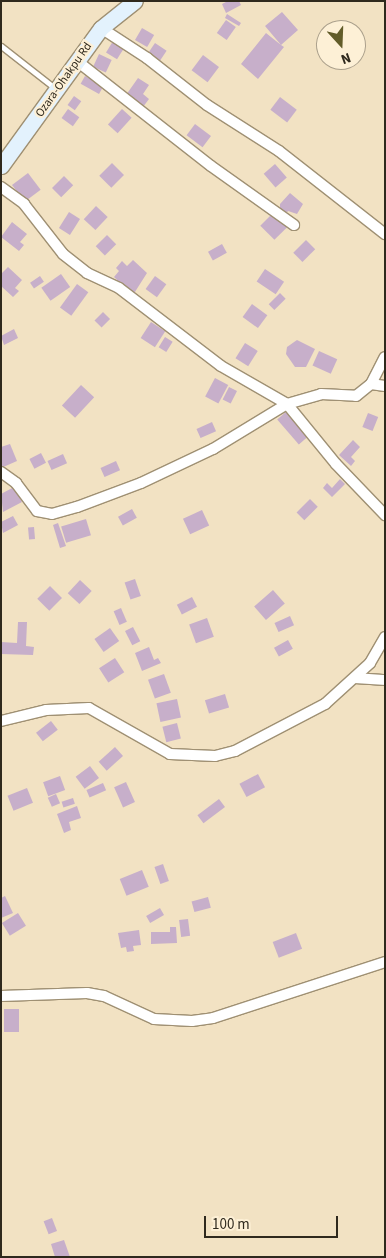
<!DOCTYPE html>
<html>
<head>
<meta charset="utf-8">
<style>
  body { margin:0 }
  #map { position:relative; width:386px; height:1258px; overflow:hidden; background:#f2e2c3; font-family:"Source Sans 3",sans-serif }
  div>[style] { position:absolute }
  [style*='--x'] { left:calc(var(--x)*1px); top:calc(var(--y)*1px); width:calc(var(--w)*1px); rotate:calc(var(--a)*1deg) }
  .building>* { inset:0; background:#c7afca; transform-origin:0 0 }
  .roads { filter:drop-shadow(1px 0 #9f9073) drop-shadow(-1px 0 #9f9073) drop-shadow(0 1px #9f9073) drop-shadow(0 -1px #9f9073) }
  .service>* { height:5px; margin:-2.5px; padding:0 2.5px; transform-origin:2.5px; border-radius:2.5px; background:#fff }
  .minor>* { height:10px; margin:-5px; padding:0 5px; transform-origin:5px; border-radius:5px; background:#fff }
  .secondary>* { height:15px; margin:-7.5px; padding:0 7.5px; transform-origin:7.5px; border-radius:7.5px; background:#e3f2fd }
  span { translate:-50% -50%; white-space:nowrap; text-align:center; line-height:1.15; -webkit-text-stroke:4.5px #fdf0d6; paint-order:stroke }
  .street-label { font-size:12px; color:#2f291d }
  .frame { position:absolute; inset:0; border:2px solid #2f291d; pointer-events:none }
  .north { position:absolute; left:316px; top:20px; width:50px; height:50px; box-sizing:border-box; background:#fdf0d6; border:1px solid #aba08c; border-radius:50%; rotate:160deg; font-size:14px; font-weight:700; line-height:20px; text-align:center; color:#2f291d }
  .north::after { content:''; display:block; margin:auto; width:18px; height:22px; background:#625c29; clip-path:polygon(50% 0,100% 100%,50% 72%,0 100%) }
  .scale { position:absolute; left:204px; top:1216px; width:134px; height:22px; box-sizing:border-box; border:2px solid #2f291d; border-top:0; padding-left:6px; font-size:15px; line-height:18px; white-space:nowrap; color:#2f291d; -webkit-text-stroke:4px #fdf0d6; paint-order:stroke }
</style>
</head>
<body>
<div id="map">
  <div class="building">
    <i style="clip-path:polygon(228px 1px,239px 1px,241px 5px,226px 13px,222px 4px)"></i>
    <i style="clip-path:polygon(282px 12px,298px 30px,281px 45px,284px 47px,258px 79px,241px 64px,266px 33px,281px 45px,265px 26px)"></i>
    <i style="clip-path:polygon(227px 14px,241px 23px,239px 26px,225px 18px)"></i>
    <i style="left:226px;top:20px;width:12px;height:16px;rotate:35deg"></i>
    <i style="left:142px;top:28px;width:14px;height:14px;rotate:30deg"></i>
    <i style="left:115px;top:38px;width:13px;height:17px;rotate:32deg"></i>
    <i style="left:155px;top:43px;width:14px;height:14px;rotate:34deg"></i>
    <i style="left:99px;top:54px;width:14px;height:14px;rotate:25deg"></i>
    <i style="left:203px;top:55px;width:20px;height:19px;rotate:37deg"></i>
    <i style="left:85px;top:76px;width:21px;height:9px;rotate:29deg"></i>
    <i style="clip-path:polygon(138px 78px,149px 85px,143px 94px,149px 99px,143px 107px,126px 95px)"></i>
    <i style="left:74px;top:96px;width:9px;height:11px;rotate:36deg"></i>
    <i style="left:280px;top:97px;width:21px;height:16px;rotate:37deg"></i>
    <i style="left:68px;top:109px;width:14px;height:11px;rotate:36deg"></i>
    <i style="left:122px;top:109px;width:13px;height:21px;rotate:42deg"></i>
    <i style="left:195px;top:124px;width:20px;height:14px;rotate:37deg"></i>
    <i style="left:112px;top:163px;width:17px;height:18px;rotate:45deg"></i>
    <i style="left:275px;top:164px;width:18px;height:15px;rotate:49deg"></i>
    <i style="left:28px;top:173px;width:21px;height:20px;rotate:53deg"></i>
    <i style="left:64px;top:176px;width:13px;height:17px;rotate:45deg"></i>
    <i style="clip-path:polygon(290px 193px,303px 204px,297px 214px,288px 211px,286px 214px,280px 209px,280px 204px)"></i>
    <i style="left:96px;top:206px;width:16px;height:18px;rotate:43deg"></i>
    <i style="left:69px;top:212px;width:13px;height:19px;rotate:32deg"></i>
    <i style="left:273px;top:213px;width:20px;height:18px;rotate:45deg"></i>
    <i style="clip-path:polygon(12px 222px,27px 234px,20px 242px,24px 245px,19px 251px,1px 237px)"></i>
    <i style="left:107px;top:235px;width:13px;height:16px;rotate:45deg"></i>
    <i style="left:306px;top:240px;width:13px;height:18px;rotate:45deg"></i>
    <i style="left:222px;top:244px;width:10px;height:16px;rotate:61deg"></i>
    <i style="clip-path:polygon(133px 260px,147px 273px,133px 295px,114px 277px,119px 271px,116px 268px,122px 261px,127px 266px)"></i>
    <i style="clip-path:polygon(8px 267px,22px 280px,15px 288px,19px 291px,13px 297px,1px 286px,1px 274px)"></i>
    <i style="left:265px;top:269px;width:23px;height:15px;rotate:34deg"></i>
    <i style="left:61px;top:274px;width:16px;height:24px;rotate:55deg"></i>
    <i style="left:40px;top:276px;width:7px;height:12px;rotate:56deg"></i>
    <i style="left:155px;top:276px;width:14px;height:16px;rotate:36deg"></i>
    <i style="left:77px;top:284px;width:14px;height:29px;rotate:36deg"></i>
    <i style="left:280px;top:293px;width:8px;height:16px;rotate:45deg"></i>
    <i style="left:252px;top:304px;width:19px;height:16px;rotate:36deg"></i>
    <i style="left:103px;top:312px;width:10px;height:12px;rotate:45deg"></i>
    <i style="left:151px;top:322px;width:17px;height:19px;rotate:33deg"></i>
    <i style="clip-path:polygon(14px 329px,18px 338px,4px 345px,1px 336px)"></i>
    <i style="left:165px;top:337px;width:9px;height:12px;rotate:32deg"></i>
    <i style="clip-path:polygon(297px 340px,315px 349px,306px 367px,295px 367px,286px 354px,287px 347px)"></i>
    <i style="left:245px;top:343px;width:15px;height:18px;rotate:32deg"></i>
    <i style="left:319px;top:351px;width:20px;height:16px;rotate:24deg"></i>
    <i style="left:215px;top:378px;width:15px;height:21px;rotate:28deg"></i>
    <i style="left:81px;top:385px;width:18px;height:28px;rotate:43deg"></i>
    <i style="left:229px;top:387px;width:9px;height:14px;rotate:27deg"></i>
    <i style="left:287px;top:411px;width:33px;height:13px;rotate:49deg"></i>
    <i style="left:368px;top:413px;width:11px;height:15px;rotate:22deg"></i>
    <i style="left:212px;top:422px;width:10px;height:17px;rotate:66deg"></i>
    <i style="clip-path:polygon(353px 440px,360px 447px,351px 457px,355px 461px,351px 466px,339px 455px)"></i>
    <i style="clip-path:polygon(10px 444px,17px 461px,1px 468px,1px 447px)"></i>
    <i style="left:41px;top:453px;width:11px;height:13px;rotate:63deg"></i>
    <i style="left:63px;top:454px;width:10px;height:17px;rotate:66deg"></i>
    <i style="left:116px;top:461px;width:10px;height:17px;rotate:66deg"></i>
    <i style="clip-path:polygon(340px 479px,345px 484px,332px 497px,323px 488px,327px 483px,332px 488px)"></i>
    <i style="clip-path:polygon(14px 487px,22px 502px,3px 512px,1px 494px)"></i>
    <i style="left:310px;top:499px;width:11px;height:19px;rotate:45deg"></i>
    <i style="left:132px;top:509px;width:10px;height:16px;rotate:61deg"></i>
    <i style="left:202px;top:510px;width:17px;height:21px;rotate:65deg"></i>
    <i style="clip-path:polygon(13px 516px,18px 525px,3px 533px,1px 522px)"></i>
    <i style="left:86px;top:519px;width:17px;height:26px;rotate:73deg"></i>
    <i style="clip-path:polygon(58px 523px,66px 546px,60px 548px,53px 525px)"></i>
    <i style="left:34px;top:527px;width:12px;height:6px;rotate:85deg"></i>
    <i style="left:135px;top:579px;width:18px;height:11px;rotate:71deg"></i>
    <i style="left:80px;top:580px;width:16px;height:18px;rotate:43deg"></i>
    <i style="left:50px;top:586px;width:17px;height:18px;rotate:45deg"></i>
    <i style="left:273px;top:590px;width:18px;height:25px;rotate:49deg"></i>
    <i style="left:192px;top:597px;width:11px;height:17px;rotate:63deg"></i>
    <i style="left:121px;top:608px;width:15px;height:8px;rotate:67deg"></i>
    <i style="left:290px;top:616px;width:10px;height:17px;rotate:66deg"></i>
    <i style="left:207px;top:618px;width:20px;height:19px;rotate:70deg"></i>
    <i style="clip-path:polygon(18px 622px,27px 622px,26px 646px,34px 647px,33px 655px,1px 654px,1px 642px,17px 643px)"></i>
    <i style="left:133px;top:627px;width:16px;height:9px;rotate:63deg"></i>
    <i style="left:110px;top:628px;width:16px;height:19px;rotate:55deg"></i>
    <i style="left:288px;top:640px;width:10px;height:16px;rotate:61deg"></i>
    <i style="clip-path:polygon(149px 647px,154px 660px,158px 658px,161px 663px,142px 671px,135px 653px)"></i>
    <i style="left:115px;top:658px;width:17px;height:19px;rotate:57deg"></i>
    <i style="left:164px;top:674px;width:20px;height:17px;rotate:70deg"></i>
    <i style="left:225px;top:694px;width:14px;height:21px;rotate:73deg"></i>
    <i style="left:177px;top:699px;width:19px;height:21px;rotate:78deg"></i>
    <i style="left:51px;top:721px;width:11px;height:19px;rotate:52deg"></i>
    <i style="left:177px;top:723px;width:16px;height:15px;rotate:76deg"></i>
    <i style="left:115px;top:747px;width:12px;height:22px;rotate:48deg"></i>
    <i style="left:90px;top:766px;width:15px;height:18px;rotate:53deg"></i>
    <i style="left:258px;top:774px;width:15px;height:21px;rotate:62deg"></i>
    <i style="left:60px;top:776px;width:15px;height:18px;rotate:70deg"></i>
    <i style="left:126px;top:782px;width:22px;height:13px;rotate:66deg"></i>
    <i style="left:103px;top:783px;width:8px;height:18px;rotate:67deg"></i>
    <i style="left:27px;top:788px;width:16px;height:21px;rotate:68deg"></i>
    <i style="left:56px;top:794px;width:10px;height:9px;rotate:66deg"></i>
    <i style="left:73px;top:798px;width:6px;height:12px;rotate:72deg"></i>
    <i style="left:219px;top:799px;width:10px;height:27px;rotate:53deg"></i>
    <i style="clip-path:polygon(77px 806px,81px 818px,69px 822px,71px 830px,64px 833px,57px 814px)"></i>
    <i style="left:163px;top:864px;width:18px;height:9px;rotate:71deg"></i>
    <i style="left:142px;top:870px;width:18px;height:24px;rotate:68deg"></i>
    <i style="clip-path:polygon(5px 896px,13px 913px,1px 918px,1px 898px)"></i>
    <i style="left:208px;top:897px;width:11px;height:17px;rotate:75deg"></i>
    <i style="left:160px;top:908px;width:8px;height:16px;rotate:60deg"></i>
    <i style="left:18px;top:913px;width:15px;height:19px;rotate:58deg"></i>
    <i style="left:188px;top:919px;width:17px;height:9px;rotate:83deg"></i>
    <i style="clip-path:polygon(170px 927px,176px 927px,177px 943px,151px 944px,151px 932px,170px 932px)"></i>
    <i style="clip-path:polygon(139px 930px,141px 945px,133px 946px,134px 951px,127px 952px,126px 947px,121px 948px,118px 933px)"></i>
    <i style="left:296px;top:933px;width:17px;height:25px;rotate:69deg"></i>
    <i style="left:4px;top:1009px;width:15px;height:23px"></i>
    <i style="left:52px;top:1218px;width:14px;height:9px;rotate:69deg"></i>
    <i style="clip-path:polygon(64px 1240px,70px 1257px,55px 1257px,51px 1244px)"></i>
  </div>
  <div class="roads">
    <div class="service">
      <i style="--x:1;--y:46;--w:70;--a:38"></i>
    </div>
    <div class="minor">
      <i style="--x:101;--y:28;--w:55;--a:33.1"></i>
      <i style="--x:147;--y:58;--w:76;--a:38.1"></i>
      <i style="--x:207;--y:105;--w:85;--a:32.6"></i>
      <i style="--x:279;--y:151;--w:135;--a:38.1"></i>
      <i style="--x:77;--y:61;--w:170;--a:38.1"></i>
      <i style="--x:211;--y:166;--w:102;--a:35.4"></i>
      <i style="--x:1;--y:187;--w:29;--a:36"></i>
      <i style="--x:24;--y:204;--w:63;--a:52"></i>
      <i style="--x:63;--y:254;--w:31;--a:38"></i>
      <i style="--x:87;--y:273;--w:35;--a:25"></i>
      <i style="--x:119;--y:288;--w:128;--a:37.4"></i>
      <i style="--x:221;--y:366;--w:76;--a:29.9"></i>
      <i style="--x:287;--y:404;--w:77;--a:50.8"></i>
      <i style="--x:336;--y:464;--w:71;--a:46.1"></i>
      <i style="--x:371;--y:384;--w:14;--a:8"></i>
      <i style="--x:1;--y:472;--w:19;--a:36"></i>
      <i style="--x:16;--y:483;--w:35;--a:53"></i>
      <i style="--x:37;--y:511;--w:15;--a:11"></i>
      <i style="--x:52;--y:514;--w:26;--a:-16"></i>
      <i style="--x:77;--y:507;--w:68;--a:-20.6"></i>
      <i style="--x:141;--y:483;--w:80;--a:-25.3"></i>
      <i style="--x:213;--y:449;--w:87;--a:-31.3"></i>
      <i style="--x:287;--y:404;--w:35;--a:-16"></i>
      <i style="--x:321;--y:394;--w:35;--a:3"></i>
      <i style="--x:356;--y:396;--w:19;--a:-39"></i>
      <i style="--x:371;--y:384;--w:30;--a:-63"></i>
      <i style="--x:356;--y:678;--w:29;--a:4"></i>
      <i style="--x:1;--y:721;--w:46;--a:-13.7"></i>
      <i style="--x:46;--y:710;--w:43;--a:-2.7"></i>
      <i style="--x:89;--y:708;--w:93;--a:29.6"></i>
      <i style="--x:170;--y:754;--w:45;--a:2.5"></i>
      <i style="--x:215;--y:756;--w:21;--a:-14"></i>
      <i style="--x:235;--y:751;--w:102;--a:-27.6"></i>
      <i style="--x:325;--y:704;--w:61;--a:-42.3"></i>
      <i style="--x:370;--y:663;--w:30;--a:-60"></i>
      <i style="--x:1;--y:996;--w:86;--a:-2"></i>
      <i style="--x:87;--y:993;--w:17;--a:10"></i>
      <i style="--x:104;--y:996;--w:55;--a:24.7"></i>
      <i style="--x:154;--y:1019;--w:38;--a:3"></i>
      <i style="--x:192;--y:1021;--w:21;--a:-8"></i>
      <i style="--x:213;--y:1018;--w:181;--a:-18"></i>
    </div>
    <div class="secondary">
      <i style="--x:1;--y:166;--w:170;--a:-54.1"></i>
      <i style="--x:101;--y:28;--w:43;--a:-38.5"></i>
    </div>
  </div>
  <div class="street-label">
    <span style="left:64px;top:80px;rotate:-55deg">Ozara-Ohakpu Rd</span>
  </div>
  <div class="frame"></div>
  <div class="north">N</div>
  <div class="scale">100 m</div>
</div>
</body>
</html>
